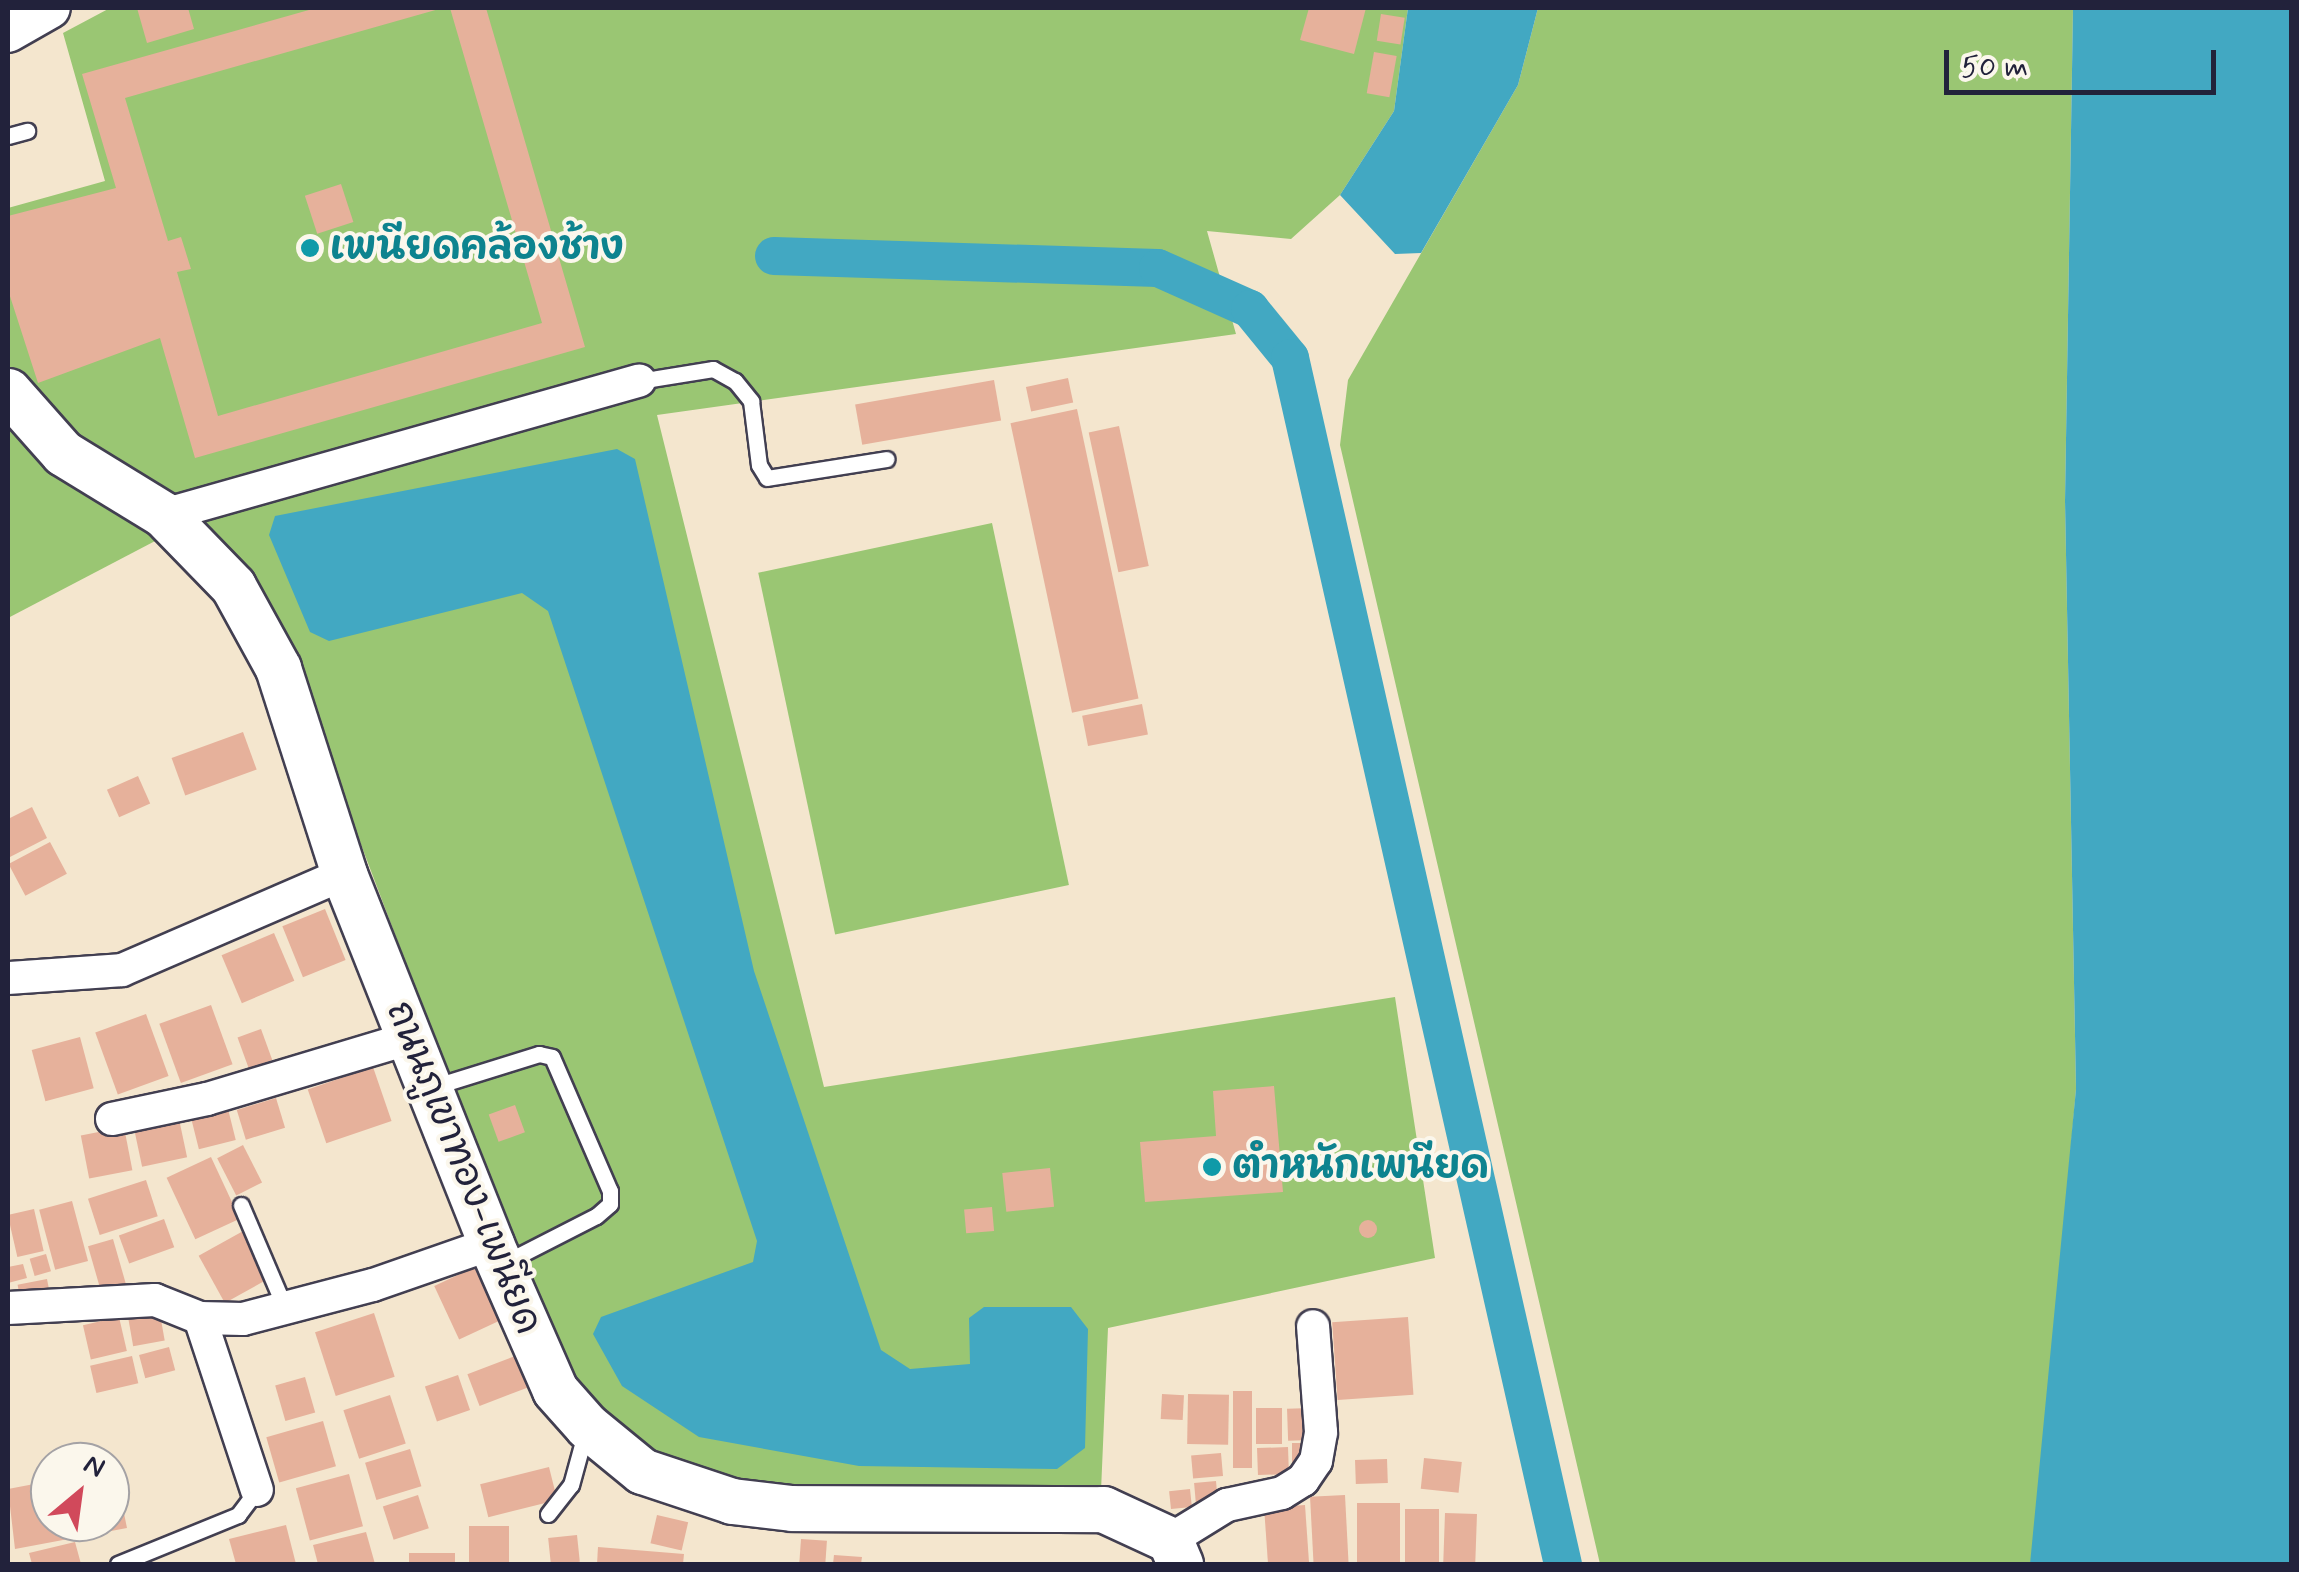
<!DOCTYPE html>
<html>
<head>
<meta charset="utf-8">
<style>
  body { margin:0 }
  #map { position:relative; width:2299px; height:1572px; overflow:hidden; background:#f4e6ce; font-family:Mynerve,"Playpen Sans Thai",sans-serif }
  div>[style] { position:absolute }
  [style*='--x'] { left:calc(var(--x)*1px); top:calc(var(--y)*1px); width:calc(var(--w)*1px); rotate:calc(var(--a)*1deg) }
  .green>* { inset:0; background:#9ac673; transform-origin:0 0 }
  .water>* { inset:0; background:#42a8c2 }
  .canal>* { height:38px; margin:-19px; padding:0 19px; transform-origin:19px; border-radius:19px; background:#42a8c2 }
  .building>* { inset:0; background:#e6b19b; transform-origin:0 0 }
  .round { border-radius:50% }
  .roads { filter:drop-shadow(2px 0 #423f51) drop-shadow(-2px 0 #423f51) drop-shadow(0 2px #423f51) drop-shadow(0 -2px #423f51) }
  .service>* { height:15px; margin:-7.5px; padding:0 7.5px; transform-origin:7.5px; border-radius:7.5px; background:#fff }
  .minor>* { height:32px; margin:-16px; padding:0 16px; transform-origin:16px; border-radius:16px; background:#fff }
  .tertiary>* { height:40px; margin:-20px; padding:0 20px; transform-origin:20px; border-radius:20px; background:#fff }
  .secondary>* { height:45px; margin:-22.5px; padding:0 22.5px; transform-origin:22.5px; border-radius:22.5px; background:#fff }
  .dots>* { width:28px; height:28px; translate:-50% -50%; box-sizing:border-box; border:5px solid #fbf7ec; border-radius:50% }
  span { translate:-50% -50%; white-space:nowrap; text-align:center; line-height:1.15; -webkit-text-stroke:8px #fbf7ec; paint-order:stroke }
  .culture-label { font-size:38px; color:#0d838f; font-weight:700 }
  .left { translate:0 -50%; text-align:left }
  .street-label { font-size:38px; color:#22223b }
  .frame { position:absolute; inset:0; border:10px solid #22223b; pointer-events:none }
  .north { position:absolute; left:30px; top:1442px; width:100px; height:100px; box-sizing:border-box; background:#fbf7ec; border:2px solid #a4a2a5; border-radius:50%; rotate:29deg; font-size:28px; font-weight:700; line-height:40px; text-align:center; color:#22223b }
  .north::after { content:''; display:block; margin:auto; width:35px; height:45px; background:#d1495b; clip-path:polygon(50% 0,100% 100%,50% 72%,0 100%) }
  .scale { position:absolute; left:1944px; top:50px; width:272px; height:45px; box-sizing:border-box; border:5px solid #22223b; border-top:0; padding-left:12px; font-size:30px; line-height:35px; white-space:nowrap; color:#22223b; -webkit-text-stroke:8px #fbf7ec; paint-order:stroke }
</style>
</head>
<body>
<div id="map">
  <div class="green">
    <i style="clip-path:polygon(110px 8px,1408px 8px,1394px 111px,1340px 195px,1291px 239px,1207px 231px,1236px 334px,657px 415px,824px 1087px,1395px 997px,1435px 1258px,1108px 1328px,1101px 1491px,797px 1493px,695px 1474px,628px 1441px,578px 1387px,507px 1230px,293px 665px,8px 367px,8px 208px,105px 181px,63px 33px)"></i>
    <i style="clip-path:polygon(1538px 8px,2073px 8px,2065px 501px,2076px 1089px,2035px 1564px,1600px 1564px,1340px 445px,1348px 380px,1518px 85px)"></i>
    <i style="clip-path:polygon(8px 427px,157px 540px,8px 618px)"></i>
    <i style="left:992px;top:523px;width:370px;height:239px;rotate:78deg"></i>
  </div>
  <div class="water">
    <i style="clip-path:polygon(1408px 8px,1538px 8px,1518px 85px,1421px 253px,1395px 254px,1340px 195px,1394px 111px)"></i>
    <i style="clip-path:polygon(2073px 8px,2291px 8px,2291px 1564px,2030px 1564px,2076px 1089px,2065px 501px)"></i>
    <i style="clip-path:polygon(617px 449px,635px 459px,754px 971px,881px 1350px,910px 1369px,970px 1364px,969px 1318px,984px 1307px,1071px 1307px,1088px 1329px,1085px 1448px,1057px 1469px,859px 1466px,699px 1437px,622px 1386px,593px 1334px,601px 1317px,753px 1262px,757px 1241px,548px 611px,522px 593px,329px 641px,310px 632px,269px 535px,275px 516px)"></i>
  </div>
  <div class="canal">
    <i style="--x:774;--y:256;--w:384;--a:1.8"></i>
    <i style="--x:1158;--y:268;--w:101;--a:24"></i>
    <i style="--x:1250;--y:309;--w:63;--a:50.8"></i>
    <i style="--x:1290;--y:358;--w:1237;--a:77.25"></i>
  </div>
  <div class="building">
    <i style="clip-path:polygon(137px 8px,188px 8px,194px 29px,147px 43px)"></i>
    <i style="clip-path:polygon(316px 8px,439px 9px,125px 98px,168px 241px,181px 237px,191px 269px,177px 272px,218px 416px,542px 323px,450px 8px,486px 8px,585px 347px,195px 458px,160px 338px,38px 383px,8px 290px,8px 216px,116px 188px,82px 74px)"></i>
    <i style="clip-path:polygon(1309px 8px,1366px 8px,1354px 54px,1300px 40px)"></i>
    <i style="left:1381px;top:14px;width:24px;height:27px;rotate:9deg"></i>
    <i style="left:1374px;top:52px;width:23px;height:42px;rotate:10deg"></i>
    <i style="left:341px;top:184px;width:40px;height:38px;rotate:72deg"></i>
    <i style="left:1068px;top:378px;width:25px;height:43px;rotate:78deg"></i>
    <i style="left:994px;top:380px;width:41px;height:141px;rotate:80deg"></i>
    <i style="left:1077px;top:409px;width:296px;height:68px;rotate:78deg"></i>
    <i style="left:1119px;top:426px;width:143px;height:31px;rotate:78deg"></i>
    <i style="left:1142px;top:704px;width:31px;height:61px;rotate:79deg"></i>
    <i style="left:243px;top:732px;width:40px;height:76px;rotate:70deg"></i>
    <i style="left:138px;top:776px;width:30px;height:34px;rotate:66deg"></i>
    <i style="clip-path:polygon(32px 807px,47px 838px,8px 858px,8px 819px)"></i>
    <i style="left:50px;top:842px;width:36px;height:47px;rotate:62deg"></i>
    <i style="left:325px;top:909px;width:55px;height:46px;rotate:68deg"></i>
    <i style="left:274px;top:933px;width:52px;height:57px;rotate:67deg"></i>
    <i style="left:211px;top:1005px;width:63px;height:55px;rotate:70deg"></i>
    <i style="left:146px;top:1014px;width:66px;height:54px;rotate:70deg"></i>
    <i style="left:261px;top:1029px;width:33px;height:25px;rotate:70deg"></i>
    <i style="left:80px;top:1037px;width:53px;height:50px;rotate:75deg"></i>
    <i style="left:373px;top:1067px;width:57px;height:69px;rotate:71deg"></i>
    <i style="clip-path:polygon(1274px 1086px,1283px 1192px,1145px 1202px,1140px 1142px,1216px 1136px,1213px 1091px)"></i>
    <i style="left:276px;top:1098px;width:31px;height:41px;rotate:73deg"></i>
    <i style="left:515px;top:1105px;width:29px;height:28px;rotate:70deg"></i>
    <i style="left:228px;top:1109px;width:32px;height:38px;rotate:76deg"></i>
    <i style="left:179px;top:1119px;width:39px;height:46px;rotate:78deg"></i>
    <i style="left:124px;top:1127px;width:44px;height:44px;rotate:79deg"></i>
    <i style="left:243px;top:1145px;width:42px;height:29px;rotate:63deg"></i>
    <i style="left:211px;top:1157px;width:68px;height:49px;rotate:65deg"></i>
    <i style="left:1050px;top:1168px;width:39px;height:48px;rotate:84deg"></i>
    <i style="left:146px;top:1180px;width:38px;height:61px;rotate:72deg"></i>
    <i style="left:72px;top:1201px;width:62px;height:34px;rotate:75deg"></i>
    <i style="left:992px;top:1207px;width:24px;height:28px;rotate:85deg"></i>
    <i style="left:34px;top:1209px;width:43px;height:27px;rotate:77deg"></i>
    <i style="left:164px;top:1219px;width:30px;height:48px;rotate:70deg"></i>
    <i class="round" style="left:1359px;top:1220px;width:18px;height:18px"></i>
    <i style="left:245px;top:1230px;width:54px;height:53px;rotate:61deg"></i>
    <i style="left:113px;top:1239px;width:48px;height:26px;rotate:74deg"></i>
    <i style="left:46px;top:1254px;width:18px;height:17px;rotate:74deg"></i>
    <i style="clip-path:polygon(23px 1264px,27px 1278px,8px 1283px,8px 1267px)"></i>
    <i style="left:475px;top:1267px;width:59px;height:45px;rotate:65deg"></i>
    <i style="left:47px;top:1279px;width:20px;height:30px;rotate:79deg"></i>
    <i style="left:374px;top:1313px;width:67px;height:62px;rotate:72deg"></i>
    <i style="left:160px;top:1314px;width:27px;height:32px;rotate:80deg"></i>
    <i style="left:119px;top:1317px;width:35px;height:37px;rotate:77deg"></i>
    <i style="left:1408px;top:1317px;width:78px;height:76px;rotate:86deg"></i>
    <i style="left:169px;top:1347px;width:24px;height:31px;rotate:75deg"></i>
    <i style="left:132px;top:1356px;width:28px;height:43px;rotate:77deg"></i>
    <i style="left:515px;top:1356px;width:34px;height:51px;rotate:69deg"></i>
    <i style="left:458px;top:1375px;width:37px;height:35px;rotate:71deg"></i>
    <i style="left:305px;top:1377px;width:37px;height:31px;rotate:74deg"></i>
    <i style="left:1233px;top:1391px;width:19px;height:77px"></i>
    <i style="left:1162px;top:1394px;width:22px;height:25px;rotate:3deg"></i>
    <i style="left:1188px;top:1394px;width:41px;height:50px;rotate:1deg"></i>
    <i style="left:390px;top:1395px;width:51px;height:49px;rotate:72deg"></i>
    <i style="left:1256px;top:1408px;width:26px;height:36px"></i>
    <i style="left:1310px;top:1408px;width:32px;height:23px;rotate:88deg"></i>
    <i style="left:323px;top:1421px;width:47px;height:59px;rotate:74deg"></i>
    <i style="left:1292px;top:1443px;width:16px;height:21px"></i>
    <i style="left:1288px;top:1447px;width:27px;height:31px;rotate:88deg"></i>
    <i style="left:410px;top:1449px;width:39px;height:47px;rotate:73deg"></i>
    <i style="left:1221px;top:1453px;width:23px;height:30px;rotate:85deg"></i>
    <i style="left:1424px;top:1458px;width:38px;height:31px;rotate:6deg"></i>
    <i style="left:1387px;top:1459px;width:24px;height:32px;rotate:88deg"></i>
    <i style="left:549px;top:1467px;width:34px;height:71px;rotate:76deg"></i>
    <i style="clip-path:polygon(115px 1469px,127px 1528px,15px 1549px,8px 1489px,50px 1481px,50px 1522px,110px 1522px,110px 1470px)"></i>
    <i style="left:349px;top:1474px;width:54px;height:55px;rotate:75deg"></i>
    <i style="left:1216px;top:1481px;width:23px;height:22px;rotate:85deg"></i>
    <i style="left:1190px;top:1489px;width:18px;height:21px;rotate:84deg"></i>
    <i style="left:418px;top:1495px;width:35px;height:37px;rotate:72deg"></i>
    <i style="left:1345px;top:1495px;width:68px;height:35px;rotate:87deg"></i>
    <i style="left:1357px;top:1503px;width:43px;height:61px"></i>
    <i style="left:1305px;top:1505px;width:58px;height:41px;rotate:86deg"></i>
    <i style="left:1405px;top:1509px;width:34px;height:55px"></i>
    <i style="left:1445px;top:1513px;width:32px;height:51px;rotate:2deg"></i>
    <i style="left:657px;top:1515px;width:32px;height:29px;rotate:13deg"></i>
    <i style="clip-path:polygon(286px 1525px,296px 1564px,236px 1564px,229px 1539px)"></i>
    <i style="left:469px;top:1526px;width:40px;height:38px"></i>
    <i style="clip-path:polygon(366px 1532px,375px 1564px,318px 1564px,313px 1545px)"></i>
    <i style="left:577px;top:1535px;width:27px;height:29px;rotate:84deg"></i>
    <i style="left:801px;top:1539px;width:26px;height:25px;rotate:4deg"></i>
    <i style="clip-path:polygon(75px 1542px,81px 1564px,32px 1564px,29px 1553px)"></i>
    <i style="clip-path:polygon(598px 1547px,684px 1554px,683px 1564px,597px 1564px)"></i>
    <i style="left:455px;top:1553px;width:11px;height:46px;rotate:90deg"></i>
    <i style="clip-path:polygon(834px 1555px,862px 1557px,861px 1564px,833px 1564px)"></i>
  </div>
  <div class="roads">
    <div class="service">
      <i style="--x:8;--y:136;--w:20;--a:-15"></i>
      <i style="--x:639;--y:381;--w:75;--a:-9.2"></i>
      <i style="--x:713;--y:369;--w:25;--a:29"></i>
      <i style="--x:735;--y:381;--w:26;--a:51"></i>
      <i style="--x:751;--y:401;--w:64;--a:82.9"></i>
      <i style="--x:759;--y:465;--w:15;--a:58"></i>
      <i style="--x:767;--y:478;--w:121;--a:-9"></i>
      <i style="--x:433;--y:1087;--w:111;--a:-17.3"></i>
      <i style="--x:539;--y:1054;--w:13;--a:13"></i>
      <i style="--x:552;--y:1057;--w:146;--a:66.6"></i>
      <i style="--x:610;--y:1191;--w:13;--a:90"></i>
      <i style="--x:610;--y:1204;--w:18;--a:139"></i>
      <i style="--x:596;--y:1216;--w:106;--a:152.9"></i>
      <i style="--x:241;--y:1205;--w:112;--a:66.9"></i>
      <i style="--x:548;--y:1514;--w:37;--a:-52"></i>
      <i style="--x:571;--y:1485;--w:57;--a:-74.7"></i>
      <i style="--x:118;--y:1564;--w:130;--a:-22.2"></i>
      <i style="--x:238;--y:1515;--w:31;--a:-53"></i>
    </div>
    <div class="minor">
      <i style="--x:164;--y:515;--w:494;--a:-15.8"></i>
      <i style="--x:8;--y:978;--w:114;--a:-4"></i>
      <i style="--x:122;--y:970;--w:242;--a:-23.4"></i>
      <i style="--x:112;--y:1119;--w:97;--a:-11.9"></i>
      <i style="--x:207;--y:1099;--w:212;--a:-16.7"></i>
      <i style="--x:8;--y:1308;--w:147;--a:-3.1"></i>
      <i style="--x:155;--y:1300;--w:48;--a:21.8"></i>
      <i style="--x:200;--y:1318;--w:181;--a:71.7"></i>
      <i style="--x:200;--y:1318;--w:43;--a:1.3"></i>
      <i style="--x:243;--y:1319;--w:134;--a:-14.7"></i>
      <i style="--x:373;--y:1285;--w:125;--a:-19.2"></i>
      <i style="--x:1170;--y:1540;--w:67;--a:-31.6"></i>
      <i style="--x:1227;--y:1505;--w:56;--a:-12.3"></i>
      <i style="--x:1282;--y:1493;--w:25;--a:-32"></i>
      <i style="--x:1303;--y:1480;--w:23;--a:-56"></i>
      <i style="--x:1316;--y:1461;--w:29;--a:-80"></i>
      <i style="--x:1321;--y:1432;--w:106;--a:-94.3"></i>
    </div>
    <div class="tertiary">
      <i style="--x:8;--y:32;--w:48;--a:-29.7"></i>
    </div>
    <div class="secondary">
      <i style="--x:8;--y:391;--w:83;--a:48.4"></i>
      <i style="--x:63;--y:453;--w:119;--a:31.5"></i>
      <i style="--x:164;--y:515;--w:99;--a:45.8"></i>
      <i style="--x:233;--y:586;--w:94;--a:61.2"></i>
      <i style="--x:278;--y:668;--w:216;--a:72.2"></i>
      <i style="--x:344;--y:874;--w:398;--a:68.3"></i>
      <i style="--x:491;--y:1244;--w:159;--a:66.3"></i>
      <i style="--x:555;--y:1390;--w:48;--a:48.4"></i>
      <i style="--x:587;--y:1426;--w:71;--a:39.3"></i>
      <i style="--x:642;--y:1471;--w:95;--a:18.4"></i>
      <i style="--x:732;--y:1501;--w:60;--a:6.7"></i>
      <i style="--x:792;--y:1508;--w:311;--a:0.2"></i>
      <i style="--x:1103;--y:1509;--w:74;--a:24.8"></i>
      <i style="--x:1170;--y:1540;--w:26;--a:67"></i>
    </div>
  </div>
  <div class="dots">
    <i style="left:310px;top:248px;background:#0f9aa8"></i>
    <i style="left:1212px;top:1167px;background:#0f9aa8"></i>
  </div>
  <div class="culture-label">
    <span class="left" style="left:330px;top:248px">เพนียดคล้องช้าง</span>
    <span class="left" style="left:1232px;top:1167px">ตำหนักเพนียด</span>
  </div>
  <div class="street-label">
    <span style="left:463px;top:1168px;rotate:68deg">ถนนภูเขาทอง-เพนียด</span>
  </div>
  <div class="frame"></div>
  <div class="north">N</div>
  <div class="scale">50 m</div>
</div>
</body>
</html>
